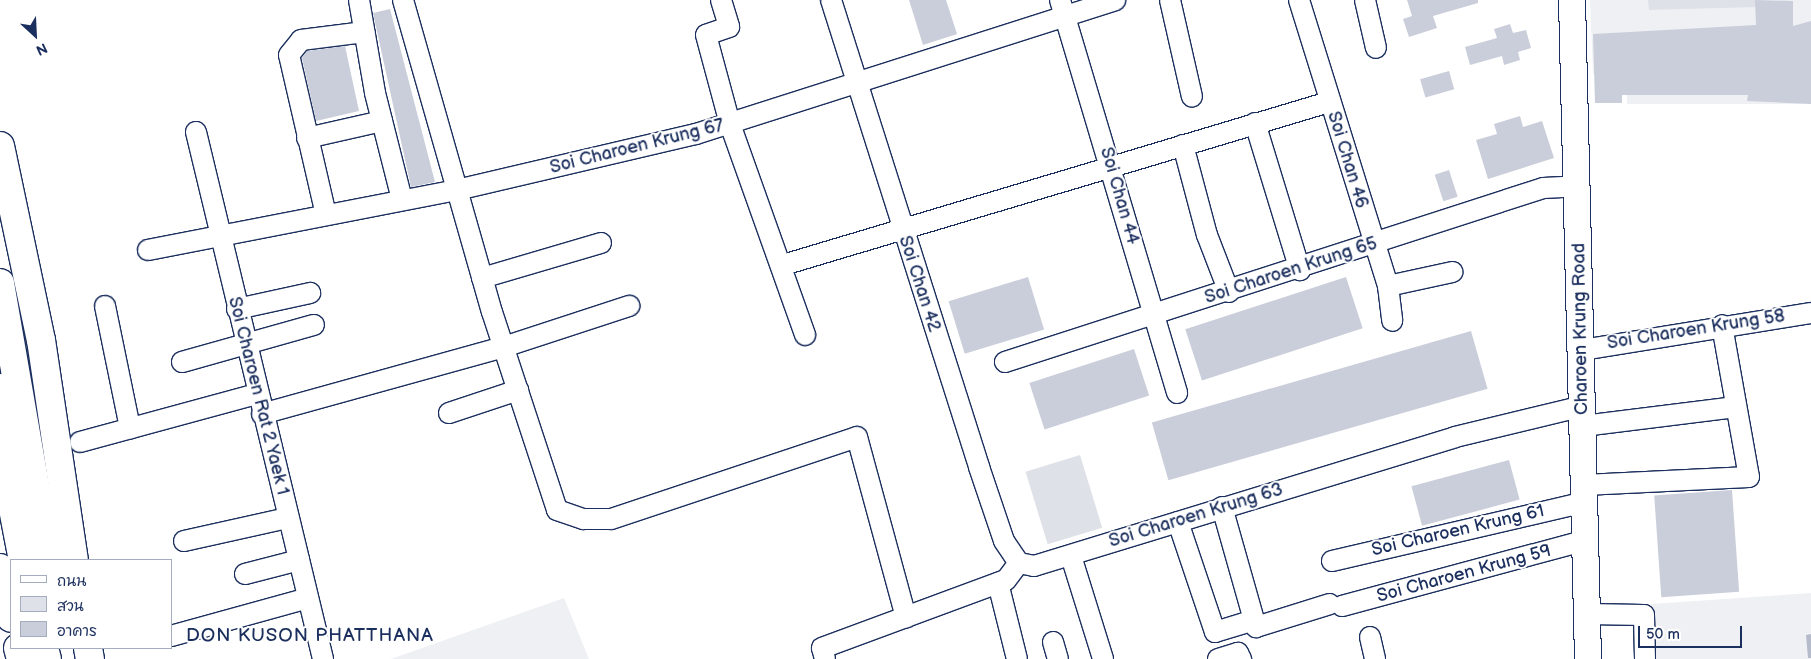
<!DOCTYPE html>
<html>
<head>
<meta charset="utf-8">
<style>
  body { margin:0 }
  #map { position:relative; width:1811px; height:659px; overflow:hidden; background:#fff; font-family:"Balsamiq Sans","Playpen Sans Thai",sans-serif }
  div>[style] { position:absolute }
  [style*='--x'] { left:calc(var(--x)*1px); top:calc(var(--y)*1px); width:calc(var(--w)*1px); rotate:calc(var(--a)*1deg) }
  .built>* { inset:0; background:#eff0f4 }
  .green>* { inset:0; background:#dee1e7; transform-origin:0 0 }
  .water>* { inset:0; background:#b5bbca }
  .building>* { inset:0; background:#caceda; transform-origin:0 0 }
  .roads { filter:drop-shadow(1px 0 #1b2f5e) drop-shadow(-1px 0 #1b2f5e) drop-shadow(0 1px #1b2f5e) drop-shadow(0 -1px #1b2f5e) }
  .minor>* { height:20px; margin:-10px; padding:0 10px; transform-origin:10px; border-radius:10px; background:#fff }
  .major>* { height:26px; margin:-13px; padding:0 13px; transform-origin:13px; border-radius:13px; background:#fff }
  .highway>* { height:28px; margin:-14px; padding:0 14px; transform-origin:14px; border-radius:14px; background:#fff }
  span { translate:-50% -50%; white-space:nowrap; text-align:center; line-height:1.15; -webkit-text-stroke:4px #fff; paint-order:stroke }
  .street-label { font-size:18px; color:#1b2f5e }
  .neighbourhood-label { font-size:19px; color:#1b2f5e; letter-spacing:1px }
  .legend { position:absolute; left:10px; top:559px; width:162px; height:90px; box-sizing:border-box; background:#fff; border:1px solid #a4acbf; margin:0; padding:6px 9px; list-style:none; font-size:15px; color:#1b2f5e }
  .legend li { display:flex; align-items:center; gap:10px; height:25px }
  .legend b { width:25px; border:1px solid #a4acbf }
  .north { position:absolute; left:10px; top:10px; width:50px; height:50px; -webkit-text-stroke:4px #fff; paint-order:stroke; rotate:155deg; font-size:14px; font-weight:700; line-height:20px; text-align:center; color:#1b2f5e }
  .north::after { content:''; display:block; margin:auto; width:18px; height:22px; background:#1b2f5e; clip-path:polygon(50% 0,100% 100%,50% 72%,0 100%) }
  .scale { position:absolute; left:1638px; top:626px; width:104px; height:22px; box-sizing:border-box; border:2px solid #1b2f5e; border-top:0; padding-left:6px; font-size:15px; line-height:18px; white-space:nowrap; color:#1b2f5e; -webkit-text-stroke:4px #fff; paint-order:stroke }
</style>
</head>
<body>
<div id="map">
  <div class="built">
    <i style="clip-path:polygon(1590px 0,1811px 0,1811px 104px,1627px 104px,1627px 71px,1593px 74px)"></i>
    <i style="clip-path:polygon(1811px 593px,1811px 659px,1653px 659px,1651px 604px)"></i>
    <i style="clip-path:polygon(564px 598px,589px 659px,391px 659px)"></i>
  </div>
  <div class="green">
    <i style="clip-path:polygon(1648px 0,1756px 0,1756px 7px,1649px 10px)"></i>
    <i style="left:1080px;top:455px;width:76px;height:57px;rotate:73deg"></i>
  </div>
  <div class="water">
    <i style="clip-path:polygon(1811px 634px,1811px 658px,1808px 658px,1806px 635px)"></i>
  </div>
  <div class="building">
    <i style="clip-path:polygon(909px 0,946px 0,957px 34px,923px 45px)"></i>
    <i style="clip-path:polygon(1407px 0,1478px 0,1478px 3px,1433px 16px,1437px 28px,1409px 37px,1403px 19px,1412px 16px)"></i>
    <i style="clip-path:polygon(1755px 0,1793px 1px,1793px 26px,1811px 21px,1811px 104px,1747px 101px,1748px 95px,1622px 95px,1622px 103px,1595px 103px,1593px 34px,1756px 25px)"></i>
    <i style="clip-path:polygon(390px 9px,435px 182px,411px 187px,373px 13px)"></i>
    <i style="clip-path:polygon(1510px 24px,1513px 33px,1526px 30px,1531px 48px,1518px 52px,1520px 60px,1504px 65px,1502px 56px,1470px 65px,1465px 47px,1497px 38px,1494px 29px)"></i>
    <i style="clip-path:polygon(345px 46px,359px 111px,316px 121px,302px 58px,307px 51px)"></i>
    <i style="left:1449px;top:71px;width:19px;height:30px;rotate:74deg"></i>
    <i style="clip-path:polygon(1520px 116px,1523px 127px,1542px 121px,1554px 158px,1488px 179px,1476px 140px,1497px 134px,1494px 124px)"></i>
    <i style="left:1449px;top:170px;width:28px;height:15px;rotate:72deg"></i>
    <i style="left:1028px;top:277px;width:55px;height:83px;rotate:73deg"></i>
    <i style="left:1346px;top:277px;width:54px;height:169px;rotate:72deg"></i>
    <i style="left:1471px;top:331px;width:60px;height:332px;rotate:74deg"></i>
    <i style="left:1134px;top:349px;width:49px;height:110px;rotate:72deg"></i>
    <i style="left:1509px;top:460px;width:41px;height:101px;rotate:75deg"></i>
    <i style="left:1732px;top:490px;width:102px;height:78px;rotate:86deg"></i>
  </div>
  <div class="roads">
    <div class="minor">
      <i style="--x:359;--y:0;--w:94;--a:80.2"></i>
      <i style="--x:375;--y:93;--w:110;--a:75.8"></i>
      <i style="--x:403;--y:0;--w:324;--a:74.1"></i>
      <i style="--x:492;--y:312;--w:208;--a:71.8"></i>
      <i style="--x:557;--y:510;--w:28;--a:19"></i>
      <i style="--x:583;--y:519;--w:28;--a:0"></i>
      <i style="--x:611;--y:519;--w:259;--a:-18.4"></i>
      <i style="--x:857;--y:437;--w:187;--a:74.8"></i>
      <i style="--x:721;--y:0;--w:28;--a:73"></i>
      <i style="--x:729;--y:27;--w:24;--a:161"></i>
      <i style="--x:706;--y:35;--w:92;--a:74.9"></i>
      <i style="--x:730;--y:124;--w:224;--a:70.4"></i>
      <i style="--x:831;--y:0;--w:490;--a:72.4"></i>
      <i style="--x:979;--y:467;--w:78;--a:71.3"></i>
      <i style="--x:1004;--y:541;--w:27;--a:56"></i>
      <i style="--x:1060;--y:0;--w:410;--a:73.4"></i>
      <i style="--x:1170;--y:0;--w:99;--a:77.2"></i>
      <i style="--x:1299;--y:0;--w:300;--a:72.7"></i>
      <i style="--x:1388;--y:286;--w:35;--a:83"></i>
      <i style="--x:1365;--y:0;--w:49;--a:77.1"></i>
      <i style="--x:1255;--y:123;--w:154;--a:73"></i>
      <i style="--x:196;--y:132;--w:542;--a:76.45"></i>
      <i style="--x:307;--y:138;--w:77;--a:-12.8"></i>
      <i style="--x:1183;--y:145;--w:93;--a:75.1"></i>
      <i style="--x:1207;--y:235;--w:61;--a:68.9"></i>
      <i style="--x:326;--y:215;--w:164;--a:-103"></i>
      <i style="--x:289;--y:55;--w:19;--a:-51"></i>
      <i style="--x:301;--y:40;--w:64;--a:-7.2"></i>
      <i style="--x:148;--y:250;--w:315;--a:-11"></i>
      <i style="--x:457;--y:190;--w:245;--a:-13.2"></i>
      <i style="--x:696;--y:134;--w:440;--a:-17.7"></i>
      <i style="--x:783;--y:265;--w:570;--a:-16.62"></i>
      <i style="--x:482;--y:278;--w:124;--a:-16.4"></i>
      <i style="--x:1388;--y:286;--w:66;--a:-12.3"></i>
      <i style="--x:105;--y:306;--w:125;--a:78.4"></i>
      <i style="--x:237;--y:309;--w:75;--a:-12.4"></i>
      <i style="--x:1582;--y:350;--w:232;--a:-9.2"></i>
      <i style="--x:182;--y:362;--w:137;--a:-15.7"></i>
      <i style="--x:1005;--y:362;--w:565;--a:-17.92"></i>
      <i style="--x:1543;--y:188;--w:35;--a:-3"></i>
      <i style="--x:449;--y:413;--w:73;--a:-18.4"></i>
      <i style="--x:262;--y:414;--w:251;--a:-15.5"></i>
      <i style="--x:504;--y:347;--w:132;--a:-18.2"></i>
      <i style="--x:1583;--y:426;--w:154;--a:-7.1"></i>
      <i style="--x:80;--y:442;--w:183;--a:-15.2"></i>
      <i style="--x:1584;--y:485;--w:165;--a:-2.8"></i>
      <i style="--x:1749;--y:477;--w:154;--a:-100.1"></i>
      <i style="--x:1222;--y:507;--w:125;--a:74.2"></i>
      <i style="--x:1256;--y:627;--w:77;--a:-17.3"></i>
      <i style="--x:1178;--y:522;--w:116;--a:71.4"></i>
      <i style="--x:1215;--y:632;--w:39;--a:-17"></i>
      <i style="--x:184;--y:541;--w:107;--a:-12.5"></i>
      <i style="--x:1071;--y:556;--w:108;--a:72.7"></i>
      <i style="--x:1332;--y:561;--w:260;--a:-13.1"></i>
      <i style="--x:1019;--y:563;--w:15;--a:11"></i>
      <i style="--x:1034;--y:566;--w:440;--a:-17"></i>
      <i style="--x:1455;--y:437;--w:132;--a:-13.6"></i>
      <i style="--x:245;--y:574;--w:56;--a:-14.5"></i>
      <i style="--x:998;--y:583;--w:78;--a:76"></i>
      <i style="--x:1342;--y:606;--w:253;--a:-15.1"></i>
      <i style="--x:1587;--y:614;--w:57;--a:1"></i>
      <i style="--x:1644;--y:615;--w:44;--a:88.7"></i>
      <i style="--x:171;--y:636;--w:142;--a:-15.5"></i>
      <i style="--x:1370;--y:637;--w:23;--a:77"></i>
      <i style="--x:1053;--y:642;--w:18;--a:74"></i>
      <i style="--x:825;--y:659;--w:11;--a:-105"></i>
      <i style="--x:822;--y:648;--w:196;--a:-20.3"></i>
      <i style="--x:1006;--y:580;--w:21;--a:-53"></i>
      <i style="--x:1218;--y:659;--w:21;--a:-17"></i>
      <i style="--x:1238;--y:653;--w:7;--a:63"></i>
    </div>
    <div class="major">
      <i style="--x:1572;--y:0;--w:659;--a:88.61"></i>
      <i style="--x:0;--y:387;--w:79;--a:79.8"></i>
    </div>
    <div class="highway">
      <i style="--x:0;--y:146;--w:198;--a:78.1"></i>
      <i style="--x:41;--y:340;--w:222;--a:81.5"></i>
      <i style="--x:0;--y:283;--w:281;--a:80.2"></i>
      <i style="--x:0;--y:441;--w:121;--a:79.1"></i>
      <i style="--x:0;--y:568;--w:51;--a:77.6"></i>
      <i style="--x:18;--y:648;--w:11;--a:75"></i>
      <i style="--x:44;--y:648;--w:11;--a:75"></i>
      <i style="--x:88;--y:648;--w:11;--a:80"></i>
    </div>
  </div>
  <div class="street-label">
    <span style="left:637px;top:147px;rotate:-14deg">Soi Charoen Krung 67</span>
    <span style="left:1347px;top:160px;rotate:73deg">Soi Chan 46</span>
    <span style="left:1119px;top:196px;rotate:74deg">Soi Chan 44</span>
    <span style="left:1291px;top:271px;rotate:-18deg">Soi Charoen Krung 65</span>
    <span style="left:919px;top:284px;rotate:72deg">Soi Chan 42</span>
    <span style="left:1581px;top:329px;rotate:-91deg">Charoen Krung Road</span>
    <span style="left:1696px;top:330px;rotate:-9deg">Soi Charoen Krung 58</span>
    <span style="left:258px;top:396px;rotate:76deg">Soi Charoen Rat 2 Yaek 1</span>
    <span style="left:1196px;top:516px;rotate:-17deg">Soi Charoen Krung 63</span>
    <span style="left:1458px;top:531px;rotate:-13deg">Soi Charoen Krung 61</span>
    <span style="left:1464px;top:574px;rotate:-15deg">Soi Charoen Krung 59</span>
  </div>
  <div class="neighbourhood-label">
    <span style="left:310px;top:636px">DON KUSON PHATTHANA</span>
  </div>
  <ul class="legend">
  <li><b style="height:6px;background:#fff"></b>ถนน</li>
  <li><b style="height:14px;background:#dee1e7"></b>สวน</li>
  <li><b style="height:14px;background:#caceda"></b>อาคาร</li>
  </ul>
  <div class="north">N</div>
  <div class="scale">50 m</div>
</div>
</body>
</html>
